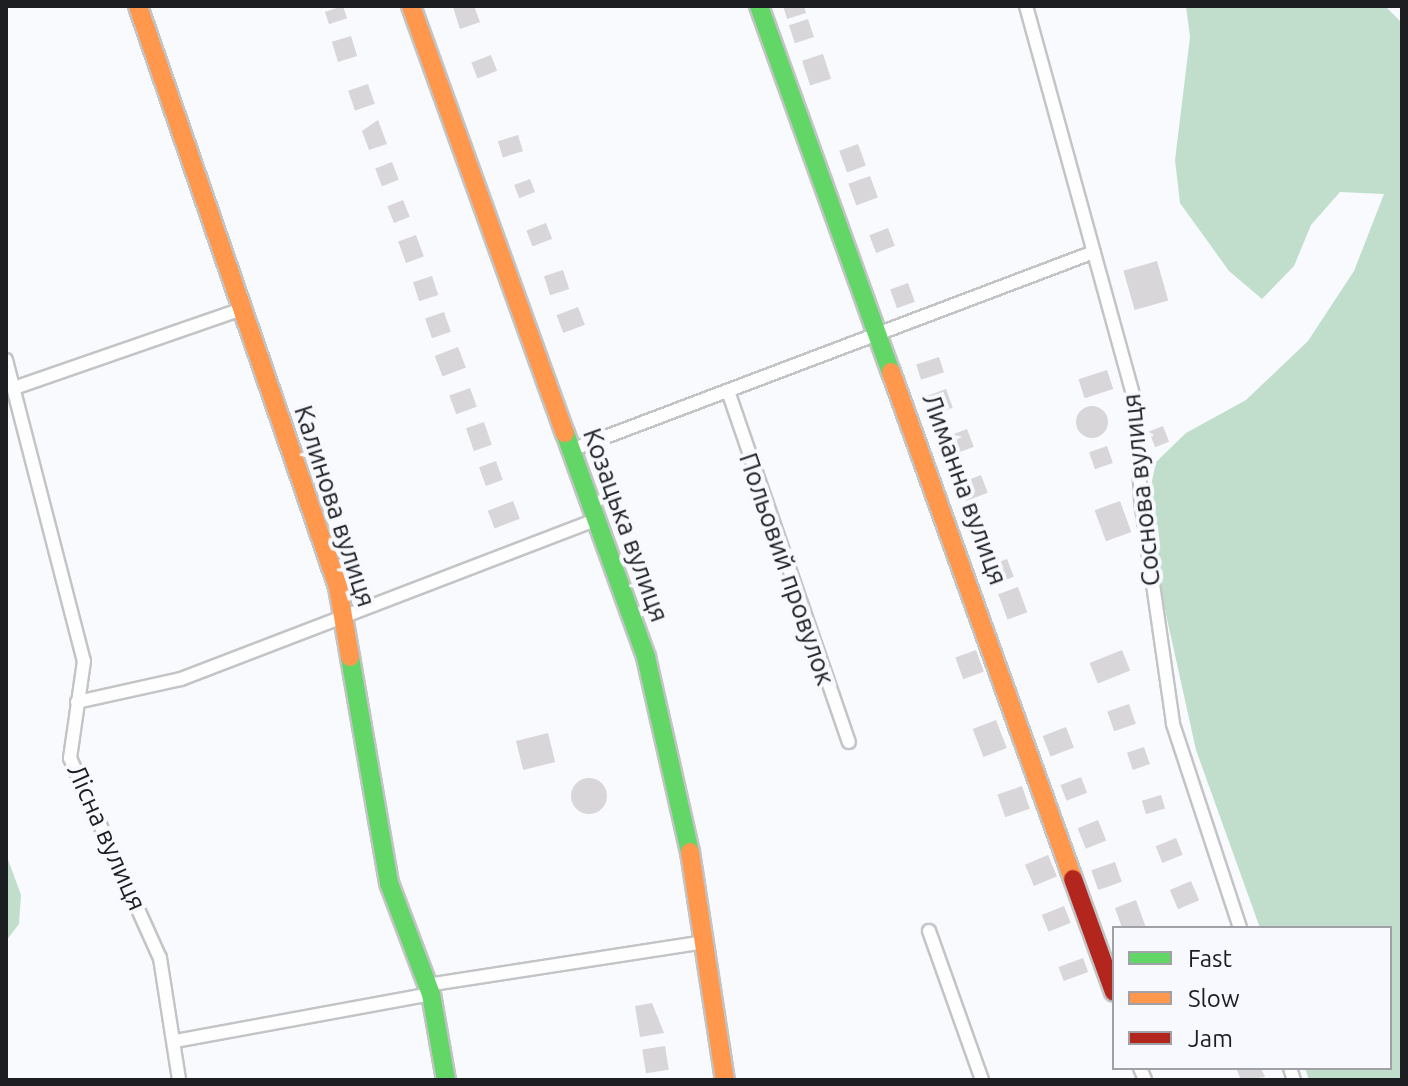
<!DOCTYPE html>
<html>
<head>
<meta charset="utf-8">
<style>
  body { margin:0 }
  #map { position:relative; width:1408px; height:1086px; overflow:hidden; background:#f9fafd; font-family:Ubuntu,sans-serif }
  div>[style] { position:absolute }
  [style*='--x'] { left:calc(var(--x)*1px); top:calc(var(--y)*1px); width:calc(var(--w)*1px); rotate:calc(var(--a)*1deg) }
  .forest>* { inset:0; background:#c1decd }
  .building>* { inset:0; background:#d8d6d9; transform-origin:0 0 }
  .round { border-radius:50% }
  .roads { filter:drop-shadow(2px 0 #c3c4c6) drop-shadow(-2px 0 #c3c4c6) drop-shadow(0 2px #c3c4c6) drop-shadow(0 -2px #c3c4c6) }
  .street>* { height:12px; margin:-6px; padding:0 6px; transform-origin:6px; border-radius:6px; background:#fefeff }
  .fast>* { height:18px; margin:-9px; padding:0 9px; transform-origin:9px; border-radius:9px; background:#63d668 }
  .slow>* { height:18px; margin:-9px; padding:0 9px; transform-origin:9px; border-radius:9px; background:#ff974d }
  .jam>* { height:18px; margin:-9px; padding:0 9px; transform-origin:9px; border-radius:9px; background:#b3261e }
  span { translate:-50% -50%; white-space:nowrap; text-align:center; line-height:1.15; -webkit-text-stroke:8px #f8f9fe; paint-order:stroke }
  .street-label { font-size:26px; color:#1d1e21 }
  .frame { position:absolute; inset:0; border:8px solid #1d1e21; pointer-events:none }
  .legend { position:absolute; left:1112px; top:926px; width:280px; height:144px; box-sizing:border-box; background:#f8f9fe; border:2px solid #a0a1a6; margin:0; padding:10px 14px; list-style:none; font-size:24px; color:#1d1e21 }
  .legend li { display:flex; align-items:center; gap:16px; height:40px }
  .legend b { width:40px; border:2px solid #a0a1a6 }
</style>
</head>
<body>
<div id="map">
  <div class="forest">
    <i style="clip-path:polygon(1186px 6px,1385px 6px,1402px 23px,1402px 1080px,1309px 1080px,1305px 1068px,1390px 1068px,1390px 928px,1260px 928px,1196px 750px,1150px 542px,1148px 500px,1156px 462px,1186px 433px,1246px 400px,1308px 341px,1354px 271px,1384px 194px,1340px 192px,1311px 225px,1294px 266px,1262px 299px,1229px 271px,1180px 203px,1175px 160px,1190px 37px)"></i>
    <i style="clip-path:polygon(6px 854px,21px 895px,19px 924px,6px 941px)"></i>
  </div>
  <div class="building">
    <i style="left:343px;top:6px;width:13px;height:19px;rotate:72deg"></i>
    <i style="clip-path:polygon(474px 6px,480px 22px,460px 29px,453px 7px)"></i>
    <i style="clip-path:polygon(783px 6px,804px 6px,806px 13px,787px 19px)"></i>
    <i style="left:808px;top:19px;width:19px;height:20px;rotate:72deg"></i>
    <i style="left:351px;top:36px;width:21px;height:20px;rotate:73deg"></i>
    <i style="left:823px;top:54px;width:26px;height:22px;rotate:72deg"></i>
    <i style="left:491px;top:55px;width:17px;height:21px;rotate:69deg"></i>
    <i style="left:368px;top:84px;width:21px;height:21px;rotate:71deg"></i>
    <i style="clip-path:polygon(378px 120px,387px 144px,369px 150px,362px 131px)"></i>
    <i style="left:518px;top:135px;width:17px;height:21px;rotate:73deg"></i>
    <i style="left:858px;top:144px;width:23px;height:20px;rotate:70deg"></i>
    <i style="left:392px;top:162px;width:19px;height:18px;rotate:69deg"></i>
    <i style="left:870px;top:176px;width:23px;height:23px;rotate:70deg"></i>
    <i style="left:530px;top:179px;width:14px;height:17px;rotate:69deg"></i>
    <i style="left:403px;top:200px;width:18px;height:17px;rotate:68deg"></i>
    <i style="left:546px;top:223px;width:17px;height:21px;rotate:69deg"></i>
    <i style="left:888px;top:228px;width:19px;height:20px;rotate:69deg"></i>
    <i style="left:416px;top:235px;width:23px;height:19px;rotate:70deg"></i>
    <i style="left:1157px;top:261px;width:41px;height:35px;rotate:74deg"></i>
    <i style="left:563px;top:270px;width:20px;height:20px;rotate:72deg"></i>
    <i style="left:432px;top:276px;width:20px;height:20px;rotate:72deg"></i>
    <i style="left:908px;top:283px;width:20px;height:19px;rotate:70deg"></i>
    <i style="left:578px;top:307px;width:19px;height:23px;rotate:69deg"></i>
    <i style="left:444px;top:312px;width:21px;height:20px;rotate:71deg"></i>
    <i style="left:458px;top:347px;width:22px;height:25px;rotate:69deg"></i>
    <i style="left:939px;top:357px;width:16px;height:24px;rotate:72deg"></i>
    <i style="left:1107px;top:370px;width:20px;height:30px;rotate:72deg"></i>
    <i style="left:470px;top:388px;width:20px;height:22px;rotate:70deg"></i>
    <i style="left:946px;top:389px;width:20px;height:22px;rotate:70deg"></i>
    <i class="round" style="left:1076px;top:406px;width:32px;height:32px"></i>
    <i style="left:484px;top:422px;width:24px;height:19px;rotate:71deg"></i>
    <i style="left:1163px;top:426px;width:17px;height:15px;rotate:69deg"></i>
    <i style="left:967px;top:429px;width:19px;height:24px;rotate:69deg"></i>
    <i style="left:1107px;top:446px;width:18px;height:19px;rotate:71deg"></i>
    <i style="left:496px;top:461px;width:20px;height:18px;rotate:70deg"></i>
    <i style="left:981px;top:475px;width:19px;height:23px;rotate:69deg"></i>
    <i style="left:513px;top:501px;width:19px;height:27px;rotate:69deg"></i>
    <i style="left:1120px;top:501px;width:33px;height:27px;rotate:70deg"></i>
    <i style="left:1007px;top:559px;width:19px;height:19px;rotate:69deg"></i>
    <i style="left:1018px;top:587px;width:27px;height:21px;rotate:70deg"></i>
    <i style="left:976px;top:650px;width:23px;height:22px;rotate:70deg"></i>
    <i style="left:1122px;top:650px;width:22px;height:35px;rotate:68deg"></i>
    <i style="left:1129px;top:704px;width:21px;height:23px;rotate:71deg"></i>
    <i style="left:996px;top:720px;width:30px;height:25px;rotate:69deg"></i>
    <i style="left:1066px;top:727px;width:22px;height:25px;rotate:69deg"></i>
    <i style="left:548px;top:733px;width:30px;height:33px;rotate:76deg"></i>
    <i style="left:1144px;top:747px;width:18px;height:18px;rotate:71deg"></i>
    <i style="left:1081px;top:777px;width:17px;height:22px;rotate:69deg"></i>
    <i class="round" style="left:571px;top:778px;width:36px;height:36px"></i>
    <i style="left:1022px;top:786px;width:24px;height:26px;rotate:71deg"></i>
    <i style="left:1161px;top:795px;width:14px;height:20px;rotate:73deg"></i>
    <i style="left:1098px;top:820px;width:22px;height:22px;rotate:68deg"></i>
    <i style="left:1176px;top:838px;width:18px;height:22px;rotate:68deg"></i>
    <i style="left:1048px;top:855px;width:23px;height:25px;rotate:67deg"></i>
    <i style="left:1115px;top:862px;width:21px;height:25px;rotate:71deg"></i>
    <i style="left:1191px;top:881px;width:21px;height:23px;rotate:67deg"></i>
    <i style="clip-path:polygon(1136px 900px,1146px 928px,1122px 928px,1115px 908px)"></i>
    <i style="left:1064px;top:906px;width:18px;height:24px;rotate:68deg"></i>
    <i style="left:1083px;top:958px;width:15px;height:26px;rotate:70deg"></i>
    <i style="clip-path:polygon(652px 1003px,664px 1033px,640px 1037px,635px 1006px)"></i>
    <i style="left:665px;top:1046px;width:24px;height:23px;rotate:81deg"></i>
    <i style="clip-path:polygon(1236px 1068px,1261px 1068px,1265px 1077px,1241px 1080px)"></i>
  </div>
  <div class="roads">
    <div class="street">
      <i style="--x:1026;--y:6;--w:411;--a:74.6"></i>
      <i style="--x:1135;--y:402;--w:99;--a:86.5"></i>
      <i style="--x:1141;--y:501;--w:225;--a:81.8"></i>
      <i style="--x:1173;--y:724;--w:215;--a:71.8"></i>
      <i style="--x:6;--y:360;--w:311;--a:75.5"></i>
      <i style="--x:84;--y:661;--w:98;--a:98.2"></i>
      <i style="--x:70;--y:758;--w:219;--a:65.8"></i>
      <i style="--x:160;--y:958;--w:123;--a:81.1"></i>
      <i style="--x:14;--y:388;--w:241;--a:-19.1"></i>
      <i style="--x:729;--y:394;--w:368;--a:71"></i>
      <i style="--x:571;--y:450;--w:559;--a:-20.74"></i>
      <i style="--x:77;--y:702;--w:107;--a:-12.5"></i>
      <i style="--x:181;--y:679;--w:446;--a:-21"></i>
      <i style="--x:929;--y:931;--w:158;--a:70.4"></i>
      <i style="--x:427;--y:985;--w:280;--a:-8.8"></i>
      <i style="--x:175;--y:1041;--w:260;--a:-10.4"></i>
      <i style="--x:1140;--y:1068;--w:13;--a:67"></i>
      <i style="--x:1290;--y:1068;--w:13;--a:72"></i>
    </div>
    <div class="fast">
      <i style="--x:759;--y:6;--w:389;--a:70.2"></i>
      <i style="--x:565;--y:433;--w:238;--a:70.1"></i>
      <i style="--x:646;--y:657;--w:200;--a:77.3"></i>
      <i style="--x:350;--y:657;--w:229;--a:80.2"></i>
      <i style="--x:389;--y:883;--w:119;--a:69.3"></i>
      <i style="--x:431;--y:994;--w:87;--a:80.1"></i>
    </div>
    <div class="slow">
      <i style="--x:138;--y:6;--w:614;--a:71"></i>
      <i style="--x:338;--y:587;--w:71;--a:80.3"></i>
      <i style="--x:411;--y:6;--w:454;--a:70.2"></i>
      <i style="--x:891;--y:372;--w:539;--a:70.25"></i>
      <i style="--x:690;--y:852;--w:231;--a:81.3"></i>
    </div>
    <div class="jam">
      <i style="--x:1073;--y:879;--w:120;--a:70.1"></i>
    </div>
  </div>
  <div class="street-label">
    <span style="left:965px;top:489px;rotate:70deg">Лиманна вулиця</span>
    <span style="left:1141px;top:490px;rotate:-96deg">Соснова вулиця</span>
    <span style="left:335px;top:506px;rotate:72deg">Калинова вулиця</span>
    <span style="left:626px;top:525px;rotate:70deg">Козацька вулиця</span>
    <span style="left:787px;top:569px;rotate:71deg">Польовий провулок</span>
    <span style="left:107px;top:837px;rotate:66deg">Лісна вулиця</span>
  </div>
  <div class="frame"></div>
  <ul class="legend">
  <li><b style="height:10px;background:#63d668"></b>Fast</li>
  <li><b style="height:10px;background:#ff974d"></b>Slow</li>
  <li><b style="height:10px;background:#b3261e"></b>Jam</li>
  </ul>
</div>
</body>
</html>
